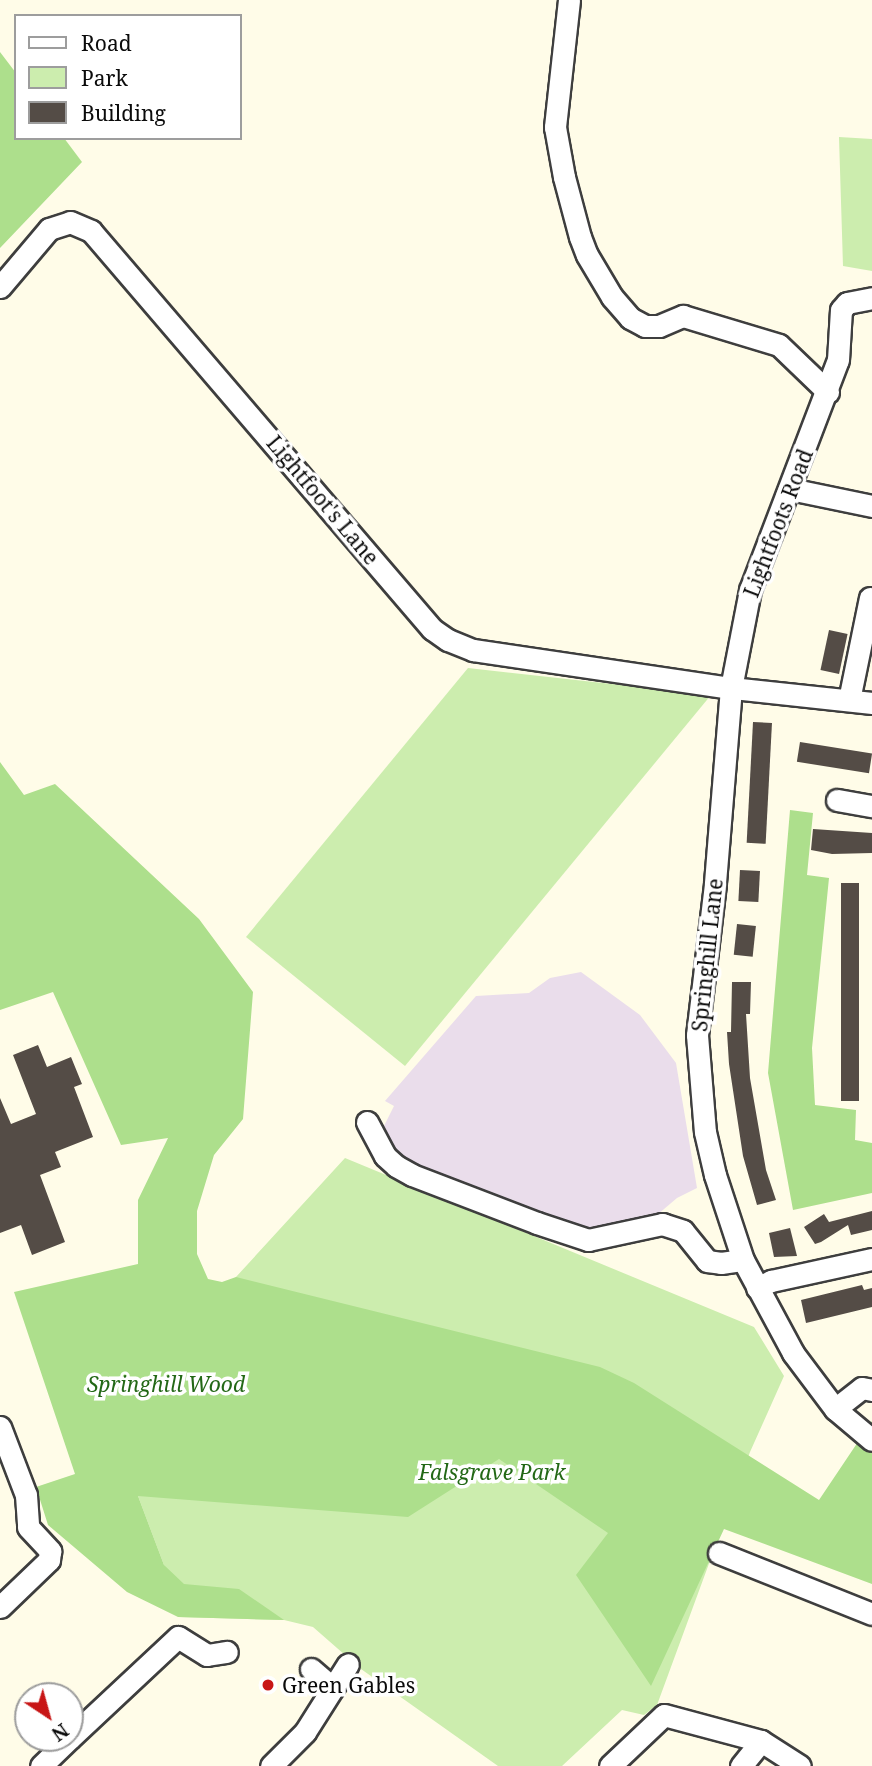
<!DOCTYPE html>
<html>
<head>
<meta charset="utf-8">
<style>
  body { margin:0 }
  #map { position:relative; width:872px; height:1766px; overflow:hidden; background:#fffce8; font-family:"Noto Serif",serif }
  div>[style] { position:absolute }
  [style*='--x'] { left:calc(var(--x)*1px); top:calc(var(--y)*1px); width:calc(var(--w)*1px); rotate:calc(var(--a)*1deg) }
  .industrial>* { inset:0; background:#eaddeb }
  .green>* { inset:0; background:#ccedae }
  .forest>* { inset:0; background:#addf8c }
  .building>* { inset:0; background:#544c46; transform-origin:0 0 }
  .roads { filter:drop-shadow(2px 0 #3e3e3e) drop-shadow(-2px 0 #3e3e3e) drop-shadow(0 2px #3e3e3e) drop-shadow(0 -2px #3e3e3e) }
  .minor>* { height:21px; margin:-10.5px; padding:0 10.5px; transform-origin:10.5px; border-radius:10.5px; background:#fff }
  .dots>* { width:19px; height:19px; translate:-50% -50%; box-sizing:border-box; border:4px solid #fff; border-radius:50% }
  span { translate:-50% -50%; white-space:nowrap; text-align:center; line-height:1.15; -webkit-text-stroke:7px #fff; paint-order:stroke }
  .street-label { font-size:21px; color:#0b0b0b }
  .park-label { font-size:21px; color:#236816; font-style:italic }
  .poi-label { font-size:21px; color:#0b0b0b }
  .left { translate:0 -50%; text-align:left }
  .legend { position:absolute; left:14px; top:14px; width:228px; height:126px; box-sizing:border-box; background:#fff; border:2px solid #9d9d9d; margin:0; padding:9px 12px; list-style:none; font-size:21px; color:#0b0b0b }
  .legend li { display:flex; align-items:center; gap:14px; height:35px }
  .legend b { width:35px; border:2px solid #9d9d9d }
  .north { position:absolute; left:14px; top:1682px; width:70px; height:70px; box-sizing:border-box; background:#fff; border:2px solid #9d9d9d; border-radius:50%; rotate:144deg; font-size:19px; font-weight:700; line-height:28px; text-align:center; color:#0b0b0b }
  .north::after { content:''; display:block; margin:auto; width:24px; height:32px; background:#c81616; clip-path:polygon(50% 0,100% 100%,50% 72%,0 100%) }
</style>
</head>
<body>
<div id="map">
  <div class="industrial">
    <i style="clip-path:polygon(581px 972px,640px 1015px,676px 1063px,697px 1188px,677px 1198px,657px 1215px,583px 1235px,405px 1167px,384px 1144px,383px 1128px,394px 1106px,385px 1101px,476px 996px,529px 993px,550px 978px)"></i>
  </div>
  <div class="green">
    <i style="clip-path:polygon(839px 137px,872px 139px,872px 271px,843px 266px)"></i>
    <i style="clip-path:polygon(468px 668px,711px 695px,405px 1066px,246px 937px)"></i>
    <i style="clip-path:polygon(345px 1158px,754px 1327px,784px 1376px,750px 1452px,657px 1705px,644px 1715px,622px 1710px,562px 1766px,498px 1766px,361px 1669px,313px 1627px,284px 1620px,178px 1617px,164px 1565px,138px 1496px,236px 1277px)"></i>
  </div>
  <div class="forest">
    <i style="clip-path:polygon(0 52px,16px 73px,16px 138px,64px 138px,82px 162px,0 248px)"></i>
    <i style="clip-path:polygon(0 762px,24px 795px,55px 784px,199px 919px,253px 992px,243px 1119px,214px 1155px,197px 1211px,197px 1254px,208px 1279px,222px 1282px,236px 1277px,600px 1367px,634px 1383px,819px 1500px,872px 1421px,872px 1584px,724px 1529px,651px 1686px,576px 1575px,608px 1533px,499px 1459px,408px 1517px,138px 1496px,164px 1565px,184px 1584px,239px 1589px,284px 1620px,178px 1617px,127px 1592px,48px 1525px,36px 1487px,75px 1474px,14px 1292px,138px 1264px,138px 1200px,168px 1138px,121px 1145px,53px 992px,0 1010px)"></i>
    <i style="clip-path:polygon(790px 810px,813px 813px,807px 875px,829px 878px,812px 1048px,815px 1105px,856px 1110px,855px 1140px,872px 1143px,872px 1193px,793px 1210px,768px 1073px)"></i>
  </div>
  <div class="building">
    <i style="left:829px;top:630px;width:19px;height:41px;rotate:12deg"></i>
    <i style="left:753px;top:722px;width:19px;height:121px;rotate:3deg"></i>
    <i style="left:800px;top:742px;width:73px;height:20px;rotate:9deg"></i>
    <i style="clip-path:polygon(813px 829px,872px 833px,872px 853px,832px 854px,811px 850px)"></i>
    <i style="left:740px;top:870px;width:20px;height:31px;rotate:3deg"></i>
    <i style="left:841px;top:883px;width:18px;height:218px"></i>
    <i style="left:737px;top:924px;width:19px;height:31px;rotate:6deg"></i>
    <i style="clip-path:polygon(732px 982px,751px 982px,750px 1014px,746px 1014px,750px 1078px,766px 1170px,776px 1200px,757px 1205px,743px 1156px,729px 1064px,727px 1032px,731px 1032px)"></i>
    <i style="clip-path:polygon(38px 1045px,47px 1067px,71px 1057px,82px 1084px,74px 1087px,93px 1137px,55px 1152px,61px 1167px,40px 1175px,65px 1242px,32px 1255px,21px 1225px,0 1233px,0 1098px,11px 1124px,36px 1114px,13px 1055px)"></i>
    <i style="clip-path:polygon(872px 1211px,872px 1230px,851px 1235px,848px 1225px,821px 1242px,815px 1244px,804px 1227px,824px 1214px,829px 1222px)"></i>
    <i style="clip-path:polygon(790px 1228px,797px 1256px,774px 1257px,769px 1233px)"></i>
    <i style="clip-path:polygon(862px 1285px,864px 1290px,872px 1288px,872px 1307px,806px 1323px,801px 1300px)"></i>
  </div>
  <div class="roads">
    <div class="minor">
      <i style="--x:569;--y:0;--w:128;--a:96.3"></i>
      <i style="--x:555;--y:127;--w:51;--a:79.8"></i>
      <i style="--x:564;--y:177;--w:62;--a:75.1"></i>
      <i style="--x:580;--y:237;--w:19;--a:69"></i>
      <i style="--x:587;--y:255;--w:49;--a:59.2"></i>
      <i style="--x:612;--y:297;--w:28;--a:49"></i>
      <i style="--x:630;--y:318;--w:17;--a:28"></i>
      <i style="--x:645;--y:326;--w:14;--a:0"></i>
      <i style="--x:659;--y:326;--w:26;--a:-23"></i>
      <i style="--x:683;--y:316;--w:100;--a:16.8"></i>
      <i style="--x:779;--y:345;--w:68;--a:43.8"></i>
      <i style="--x:0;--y:287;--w:76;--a:-49.8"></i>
      <i style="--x:49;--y:229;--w:22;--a:-18"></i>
      <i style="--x:70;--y:222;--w:23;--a:23"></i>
      <i style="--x:91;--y:231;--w:524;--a:49.41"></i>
      <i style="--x:432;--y:629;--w:19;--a:35"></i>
      <i style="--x:448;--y:640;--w:27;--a:22"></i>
      <i style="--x:473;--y:650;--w:261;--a:8.4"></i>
      <i style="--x:731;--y:688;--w:100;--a:-79"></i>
      <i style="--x:750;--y:590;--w:246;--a:-69.1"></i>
      <i style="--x:838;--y:360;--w:50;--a:-86.6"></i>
      <i style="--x:841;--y:310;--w:9;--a:-49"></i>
      <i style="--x:847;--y:303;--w:25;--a:-11"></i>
      <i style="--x:790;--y:489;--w:84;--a:11.7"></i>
      <i style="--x:849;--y:700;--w:104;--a:-78.4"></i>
      <i style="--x:872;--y:703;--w:142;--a:-173.9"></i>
      <i style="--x:731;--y:688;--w:197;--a:94.7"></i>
      <i style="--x:715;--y:884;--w:152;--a:96.8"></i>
      <i style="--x:697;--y:1035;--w:97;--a:85.3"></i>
      <i style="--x:705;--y:1132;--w:44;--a:76.9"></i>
      <i style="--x:715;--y:1175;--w:89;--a:71.8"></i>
      <i style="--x:743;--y:1260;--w:106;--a:61.7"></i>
      <i style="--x:793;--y:1353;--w:70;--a:53.1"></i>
      <i style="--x:835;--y:1409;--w:48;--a:40"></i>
      <i style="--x:837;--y:800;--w:36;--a:10"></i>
      <i style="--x:367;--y:1122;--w:38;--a:62"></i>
      <i style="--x:385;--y:1156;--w:15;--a:42"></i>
      <i style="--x:396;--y:1166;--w:18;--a:29"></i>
      <i style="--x:412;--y:1175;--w:134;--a:21"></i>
      <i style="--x:537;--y:1223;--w:54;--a:18.4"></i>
      <i style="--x:588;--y:1240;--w:76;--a:-12.2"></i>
      <i style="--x:662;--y:1224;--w:22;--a:18"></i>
      <i style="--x:683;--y:1231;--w:38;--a:51"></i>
      <i style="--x:707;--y:1261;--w:14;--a:8"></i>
      <i style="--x:721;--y:1263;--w:22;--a:-8"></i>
      <i style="--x:757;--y:1288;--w:16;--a:-27"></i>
      <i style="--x:771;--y:1281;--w:103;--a:-12.3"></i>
      <i style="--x:835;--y:1409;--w:34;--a:-38"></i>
      <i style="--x:862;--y:1388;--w:10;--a:11"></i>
      <i style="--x:0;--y:1427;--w:73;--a:69.1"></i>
      <i style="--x:26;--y:1495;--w:32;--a:86"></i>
      <i style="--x:28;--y:1527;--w:33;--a:47"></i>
      <i style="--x:50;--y:1551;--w:9;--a:96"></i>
      <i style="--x:49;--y:1560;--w:68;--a:136.2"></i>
      <i style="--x:719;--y:1553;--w:165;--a:21.7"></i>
      <i style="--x:311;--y:1669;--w:29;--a:41"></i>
      <i style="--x:70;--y:1738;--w:148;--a:-43.1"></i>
      <i style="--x:178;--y:1637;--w:34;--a:32"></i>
      <i style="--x:207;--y:1655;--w:20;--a:-9"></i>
      <i style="--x:41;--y:1766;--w:40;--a:-44"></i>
      <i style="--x:271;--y:1766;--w:48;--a:-45"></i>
      <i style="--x:305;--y:1732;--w:80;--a:-57.7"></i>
      <i style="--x:610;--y:1766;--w:74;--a:-43.4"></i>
      <i style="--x:664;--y:1715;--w:100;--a:15"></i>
      <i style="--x:761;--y:1741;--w:46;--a:32.7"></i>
      <i style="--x:741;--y:1766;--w:32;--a:-51"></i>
    </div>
  </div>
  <div class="dots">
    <i style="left:268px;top:1685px;background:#c81616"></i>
  </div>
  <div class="street-label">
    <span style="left:323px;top:500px;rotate:50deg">Lightfoot's Lane</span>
    <span style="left:778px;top:523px;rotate:-69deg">Lightfoots Road</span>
    <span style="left:707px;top:955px;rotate:-84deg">Springhill Lane</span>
  </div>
  <div class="park-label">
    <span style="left:166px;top:1384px">Springhill Wood</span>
    <span style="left:492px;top:1472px">Falsgrave Park</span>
  </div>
  <div class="poi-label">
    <span class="left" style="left:282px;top:1685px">Green Gables</span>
  </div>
  <ul class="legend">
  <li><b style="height:9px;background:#fff"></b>Road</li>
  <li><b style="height:19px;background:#ccedae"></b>Park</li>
  <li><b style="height:19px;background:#544c46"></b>Building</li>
  </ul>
  <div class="north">N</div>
</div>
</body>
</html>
